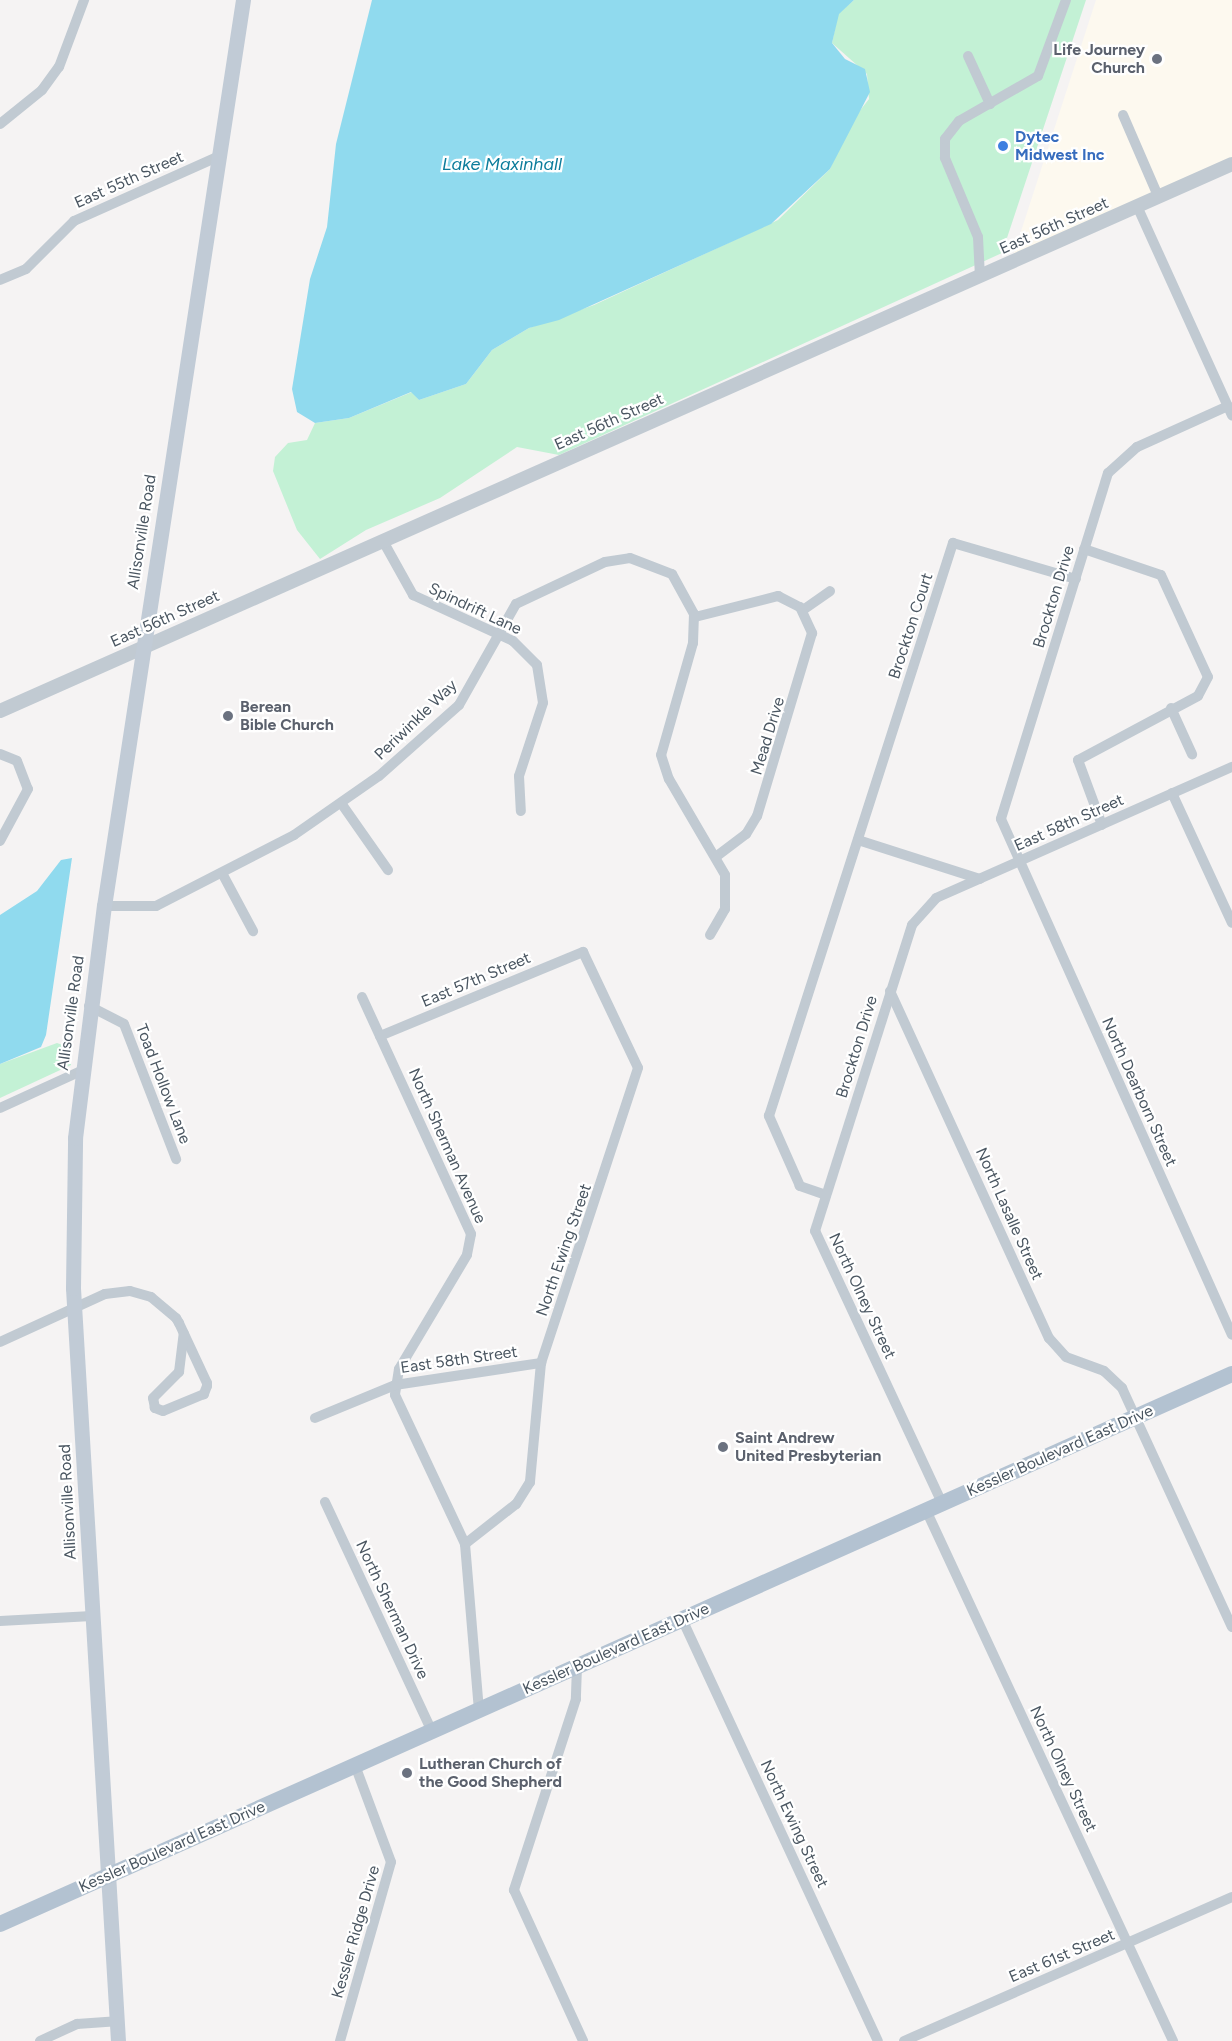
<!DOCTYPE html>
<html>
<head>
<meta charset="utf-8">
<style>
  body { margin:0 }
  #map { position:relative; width:1232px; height:2041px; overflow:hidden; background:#f5f3f3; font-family:Figtree,sans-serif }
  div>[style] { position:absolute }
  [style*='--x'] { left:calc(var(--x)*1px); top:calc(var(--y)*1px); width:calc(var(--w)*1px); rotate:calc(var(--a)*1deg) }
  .commercial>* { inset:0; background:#fdf9ef }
  .green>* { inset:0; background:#c3f1d5 }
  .water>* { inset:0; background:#90daee }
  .minor>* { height:10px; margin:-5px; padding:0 5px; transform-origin:5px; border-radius:5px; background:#c1cad2 }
  .tertiary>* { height:14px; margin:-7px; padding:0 7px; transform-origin:7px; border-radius:7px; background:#c1cad2 }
  .secondary>* { height:15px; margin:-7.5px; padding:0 7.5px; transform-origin:7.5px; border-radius:7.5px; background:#c1cbd6 }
  .primary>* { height:16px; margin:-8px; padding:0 8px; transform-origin:8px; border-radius:8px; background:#b3c2d1 }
  .dots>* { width:16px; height:16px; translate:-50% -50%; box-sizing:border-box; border:3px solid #fff; border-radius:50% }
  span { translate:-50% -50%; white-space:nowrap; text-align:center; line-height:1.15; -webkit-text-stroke:4.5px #fff; paint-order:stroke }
  .worship-label { font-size:16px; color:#5b616d; font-weight:700 }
  .right { translate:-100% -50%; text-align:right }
  .left { translate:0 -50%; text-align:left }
  .shop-label { font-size:16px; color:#366cbe; font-weight:700 }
  .street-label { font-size:16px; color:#4a5661 }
  .water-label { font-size:18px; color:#0c7c9b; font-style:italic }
</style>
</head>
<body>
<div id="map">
  <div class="commercial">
    <i style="clip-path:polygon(1096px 0,1232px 0,1232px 158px,1013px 256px)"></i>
  </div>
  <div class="green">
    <i style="clip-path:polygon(854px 0,1086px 0,1002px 253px,559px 455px,517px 447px,440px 498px,366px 530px,320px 559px,297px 530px,273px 471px,275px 457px,288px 443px,307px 440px,315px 423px,349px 418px,412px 392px,419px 400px,466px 384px,492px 350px,529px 328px,594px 305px,778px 220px,830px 169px,851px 122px,869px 99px,867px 74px,832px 43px,838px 14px)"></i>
    <i style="clip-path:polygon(57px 1043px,71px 1048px,71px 1065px,0 1098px,0 1064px)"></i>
  </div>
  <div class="water">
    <i style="clip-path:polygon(372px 0,854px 0,839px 14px,832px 43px,845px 59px,865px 69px,870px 92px,830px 169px,771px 224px,559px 320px,529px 328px,492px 350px,466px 384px,419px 400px,411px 392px,349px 418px,315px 423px,297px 412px,292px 389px,310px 279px,327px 227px,336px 144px)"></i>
    <i style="clip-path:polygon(72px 858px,46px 1035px,41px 1047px,0 1064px,0 915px,37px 891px,61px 860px)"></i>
  </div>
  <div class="minor">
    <i style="--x:968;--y:56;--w:53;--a:65.4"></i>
    <i style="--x:1123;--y:115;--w:88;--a:66.6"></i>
    <i style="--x:0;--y:124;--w:54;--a:-39"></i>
    <i style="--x:42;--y:90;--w:29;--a:-54"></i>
    <i style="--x:59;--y:67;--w:72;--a:-69.5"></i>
    <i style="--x:1137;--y:206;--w:230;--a:65.6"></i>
    <i style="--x:980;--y:277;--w:40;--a:-92.9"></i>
    <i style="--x:978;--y:237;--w:86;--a:-112.7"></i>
    <i style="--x:945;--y:158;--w:19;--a:-90"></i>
    <i style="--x:945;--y:139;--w:23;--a:-52"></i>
    <i style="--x:959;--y:121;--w:91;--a:-29.7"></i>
    <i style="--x:1038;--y:76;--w:81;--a:-69.8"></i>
    <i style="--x:0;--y:280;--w:28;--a:-23"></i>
    <i style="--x:26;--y:269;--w:68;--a:-45"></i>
    <i style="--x:74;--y:221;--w:159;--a:-24.1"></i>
    <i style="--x:1228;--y:406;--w:100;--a:155.7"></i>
    <i style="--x:1137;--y:447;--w:39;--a:138"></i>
    <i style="--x:1108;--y:473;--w:362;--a:107.2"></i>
    <i style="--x:1001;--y:819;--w:565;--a:65.88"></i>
    <i style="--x:383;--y:541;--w:62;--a:60.9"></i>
    <i style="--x:413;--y:595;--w:110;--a:24.7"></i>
    <i style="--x:513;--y:641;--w:34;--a:45"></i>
    <i style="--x:537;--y:665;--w:38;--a:81"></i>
    <i style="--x:543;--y:703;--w:77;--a:108.2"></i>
    <i style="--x:519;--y:776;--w:35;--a:87"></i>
    <i style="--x:1084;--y:549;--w:81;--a:18.7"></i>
    <i style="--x:1161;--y:575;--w:112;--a:65.3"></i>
    <i style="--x:1208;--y:677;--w:21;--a:118"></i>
    <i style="--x:1198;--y:696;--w:136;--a:151.9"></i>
    <i style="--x:1078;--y:760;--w:69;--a:69.7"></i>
    <i style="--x:803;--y:610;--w:33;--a:-35"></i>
    <i style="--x:695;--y:617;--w:86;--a:-14.2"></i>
    <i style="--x:778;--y:596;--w:25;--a:27"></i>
    <i style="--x:800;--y:607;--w:29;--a:65"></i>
    <i style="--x:812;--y:633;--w:191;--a:106.7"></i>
    <i style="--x:757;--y:816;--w:21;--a:121"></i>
    <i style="--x:746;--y:834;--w:36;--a:143"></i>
    <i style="--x:1171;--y:708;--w:51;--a:65.5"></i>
    <i style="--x:0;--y:754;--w:18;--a:22"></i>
    <i style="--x:17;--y:761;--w:30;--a:69"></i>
    <i style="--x:28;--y:789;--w:59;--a:118.3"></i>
    <i style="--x:1172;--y:793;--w:143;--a:65.2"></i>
    <i style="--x:341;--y:803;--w:82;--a:55"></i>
    <i style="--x:858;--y:840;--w:128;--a:17.7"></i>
    <i style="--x:222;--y:873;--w:66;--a:61.9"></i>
    <i style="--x:104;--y:906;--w:52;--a:0"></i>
    <i style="--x:156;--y:906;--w:155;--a:-27.2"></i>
    <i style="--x:294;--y:835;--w:103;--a:-34.8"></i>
    <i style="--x:379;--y:776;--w:107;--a:-41.6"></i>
    <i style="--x:459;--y:705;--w:116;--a:-60.6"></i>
    <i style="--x:516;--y:604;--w:98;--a:-25.3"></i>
    <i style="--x:605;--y:562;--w:25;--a:-9"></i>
    <i style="--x:630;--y:558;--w:45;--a:20.9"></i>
    <i style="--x:672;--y:574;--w:46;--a:61.2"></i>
    <i style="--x:694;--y:614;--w:29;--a:92"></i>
    <i style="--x:693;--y:643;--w:116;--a:105.9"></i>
    <i style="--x:661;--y:755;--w:25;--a:72"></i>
    <i style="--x:669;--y:779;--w:111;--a:59.7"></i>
    <i style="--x:725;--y:875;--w:34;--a:90"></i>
    <i style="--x:725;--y:909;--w:30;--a:120"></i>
    <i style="--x:890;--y:991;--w:382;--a:65.4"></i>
    <i style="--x:1049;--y:1338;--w:25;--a:48"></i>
    <i style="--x:1066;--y:1357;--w:40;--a:20.2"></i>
    <i style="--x:1104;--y:1371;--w:25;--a:43"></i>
    <i style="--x:1122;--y:1388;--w:263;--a:65.3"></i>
    <i style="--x:362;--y:997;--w:261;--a:65.3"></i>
    <i style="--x:471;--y:1234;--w:21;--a:101"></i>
    <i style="--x:467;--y:1255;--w:133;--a:120.8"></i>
    <i style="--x:399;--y:1369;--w:26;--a:99"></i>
    <i style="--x:395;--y:1395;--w:165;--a:64.8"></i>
    <i style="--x:465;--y:1544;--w:167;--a:85.2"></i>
    <i style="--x:89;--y:1006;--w:39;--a:27"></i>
    <i style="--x:124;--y:1024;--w:145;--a:68.9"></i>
    <i style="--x:380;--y:1036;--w:220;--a:-22.5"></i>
    <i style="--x:583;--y:952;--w:128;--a:64.6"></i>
    <i style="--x:638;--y:1068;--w:311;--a:108.2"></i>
    <i style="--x:541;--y:1363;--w:120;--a:95.3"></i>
    <i style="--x:530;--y:1482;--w:26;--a:122"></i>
    <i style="--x:516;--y:1504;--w:65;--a:141.9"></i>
    <i style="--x:0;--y:1108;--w:89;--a:-24.6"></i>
    <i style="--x:826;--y:1195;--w:28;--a:-161"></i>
    <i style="--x:800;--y:1186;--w:77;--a:-113.9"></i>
    <i style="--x:769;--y:1116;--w:602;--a:-72.2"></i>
    <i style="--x:953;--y:543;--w:128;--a:16.3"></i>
    <i style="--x:0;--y:1342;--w:115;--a:-24.6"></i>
    <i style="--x:105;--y:1294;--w:25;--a:-7"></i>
    <i style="--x:130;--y:1291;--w:22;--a:16"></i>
    <i style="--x:151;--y:1297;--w:33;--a:40"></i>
    <i style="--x:176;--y:1318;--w:6;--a:59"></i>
    <i style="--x:179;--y:1323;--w:66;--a:65"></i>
    <i style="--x:207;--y:1383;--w:3;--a:90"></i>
    <i style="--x:207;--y:1386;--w:9;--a:111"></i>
    <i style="--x:204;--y:1394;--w:44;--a:157.5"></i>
    <i style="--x:163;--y:1411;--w:9;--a:-159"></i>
    <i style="--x:155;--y:1408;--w:10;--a:-101"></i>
    <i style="--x:153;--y:1398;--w:37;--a:-45"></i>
    <i style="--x:179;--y:1372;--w:39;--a:-83"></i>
    <i style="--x:315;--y:1418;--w:87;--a:-22.4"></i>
    <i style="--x:395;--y:1385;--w:148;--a:-8.6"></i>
    <i style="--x:325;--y:1502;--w:253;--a:65"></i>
    <i style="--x:942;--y:1503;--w:300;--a:-115"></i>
    <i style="--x:815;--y:1231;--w:321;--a:-72.4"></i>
    <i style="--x:912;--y:925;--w:36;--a:-48"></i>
    <i style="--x:936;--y:898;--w:324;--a:-23.9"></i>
    <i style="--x:926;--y:1510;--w:586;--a:65.05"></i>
    <i style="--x:682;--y:1619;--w:465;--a:65.1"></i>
    <i style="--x:0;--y:1621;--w:92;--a:-3.1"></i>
    <i style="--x:577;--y:1666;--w:33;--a:92"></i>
    <i style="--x:576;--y:1699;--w:201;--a:108"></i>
    <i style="--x:514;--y:1890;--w:166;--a:65.4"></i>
    <i style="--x:40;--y:2041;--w:41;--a:-24.7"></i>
    <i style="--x:77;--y:2024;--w:39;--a:-4"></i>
    <i style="--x:340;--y:2041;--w:186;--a:-74.1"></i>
    <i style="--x:391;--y:1862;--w:103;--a:-110.4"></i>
    <i style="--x:904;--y:2041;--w:358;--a:-23.7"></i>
  </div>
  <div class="tertiary">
    <i style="--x:0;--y:711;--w:1348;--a:-23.94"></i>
  </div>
  <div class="secondary">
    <i style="--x:118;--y:2041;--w:754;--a:-93.42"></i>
    <i style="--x:73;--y:1288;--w:150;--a:-89.2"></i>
    <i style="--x:75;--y:1138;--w:234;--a:-82.9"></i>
    <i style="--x:104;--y:906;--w:917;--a:-81.28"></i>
  </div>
  <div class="primary">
    <i style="--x:0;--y:1924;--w:1349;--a:-24.06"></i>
  </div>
  <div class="dots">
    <i style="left:1157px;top:59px;background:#6b7280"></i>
    <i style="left:1003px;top:146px;background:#3f7fe0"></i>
    <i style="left:228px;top:716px;background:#6b7280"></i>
    <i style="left:723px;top:1447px;background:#6b7280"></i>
    <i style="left:407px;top:1773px;background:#6b7280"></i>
  </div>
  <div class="worship-label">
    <span class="right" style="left:1145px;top:59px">Life Journey<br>Church</span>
    <span class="left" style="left:240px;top:716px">Berean<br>Bible Church</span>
    <span class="left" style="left:735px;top:1447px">Saint Andrew<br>United Presbyterian</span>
    <span class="left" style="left:419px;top:1773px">Lutheran Church of<br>the Good Shepherd</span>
  </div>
  <div class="shop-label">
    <span class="left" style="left:1015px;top:146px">Dytec<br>Midwest Inc</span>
  </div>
  <div class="street-label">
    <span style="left:129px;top:180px;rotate:-24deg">East 55th Street</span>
    <span style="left:1054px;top:226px;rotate:-24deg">East 56th Street</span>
    <span style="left:609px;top:422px;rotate:-24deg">East 56th Street</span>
    <span style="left:142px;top:532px;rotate:-81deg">Allisonville Road</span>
    <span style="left:1054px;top:597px;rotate:-73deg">Brockton Drive</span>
    <span style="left:475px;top:609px;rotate:25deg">Spindrift Lane</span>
    <span style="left:165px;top:619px;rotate:-24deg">East 56th Street</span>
    <span style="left:911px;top:626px;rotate:-72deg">Brockton Court</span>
    <span style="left:416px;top:720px;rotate:-44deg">Periwinkle Way</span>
    <span style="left:768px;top:736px;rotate:-73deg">Mead Drive</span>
    <span style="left:1069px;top:823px;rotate:-24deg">East 58th Street</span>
    <span style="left:476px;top:980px;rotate:-23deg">East 57th Street</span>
    <span style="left:71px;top:1013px;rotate:-82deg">Allisonville Road</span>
    <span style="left:857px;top:1047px;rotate:-73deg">Brockton Drive</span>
    <span style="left:163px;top:1084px;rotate:69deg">Toad Hollow Lane</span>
    <span style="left:1139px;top:1092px;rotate:66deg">North Dearborn Street</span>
    <span style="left:447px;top:1146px;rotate:66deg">North Sherman Avenue</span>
    <span style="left:1009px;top:1214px;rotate:66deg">North Lasalle Street</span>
    <span style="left:564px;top:1250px;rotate:-71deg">North Ewing Street</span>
    <span style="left:862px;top:1296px;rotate:65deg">North Olney Street</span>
    <span style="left:459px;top:1360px;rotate:-8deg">East 58th Street</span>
    <span style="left:1060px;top:1451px;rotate:-24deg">Kessler Boulevard East Drive</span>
    <span style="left:68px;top:1502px;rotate:-93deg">Allisonville Road</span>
    <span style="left:392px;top:1610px;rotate:65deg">North Sherman Drive</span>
    <span style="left:616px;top:1649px;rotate:-24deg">Kessler Boulevard East Drive</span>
    <span style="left:1063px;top:1769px;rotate:65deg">North Olney Street</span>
    <span style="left:794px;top:1824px;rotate:65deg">North Ewing Street</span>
    <span style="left:172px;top:1847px;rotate:-24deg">Kessler Boulevard East Drive</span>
    <span style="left:356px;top:1932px;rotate:-74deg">Kessler Ridge Drive</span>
    <span style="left:1062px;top:1956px;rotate:-23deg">East 61st Street</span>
  </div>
  <div class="water-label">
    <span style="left:502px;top:164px">Lake Maxinhall</span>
  </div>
</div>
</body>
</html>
